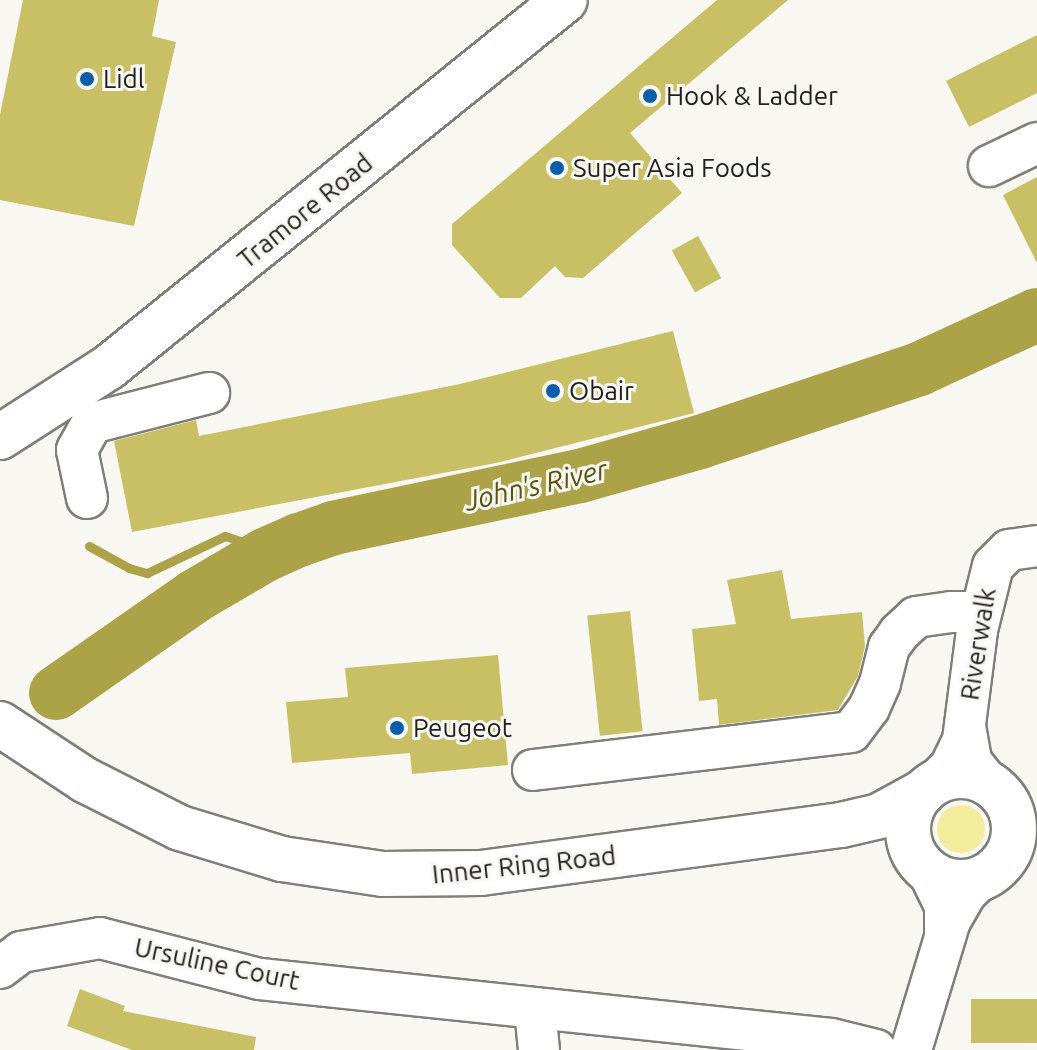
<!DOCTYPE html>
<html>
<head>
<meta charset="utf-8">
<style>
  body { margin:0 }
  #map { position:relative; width:1037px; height:1050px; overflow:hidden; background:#f8f7f1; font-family:Ubuntu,sans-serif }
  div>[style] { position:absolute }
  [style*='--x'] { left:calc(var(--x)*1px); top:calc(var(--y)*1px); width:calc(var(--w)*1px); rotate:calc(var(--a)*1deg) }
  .green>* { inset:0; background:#f4ec9d }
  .round { border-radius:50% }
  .stream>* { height:9px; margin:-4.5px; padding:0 4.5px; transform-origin:4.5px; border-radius:4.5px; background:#aca248 }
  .river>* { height:54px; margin:-27px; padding:0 27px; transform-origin:27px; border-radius:27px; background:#aca248 }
  .building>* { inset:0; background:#c9c066; transform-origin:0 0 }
  .roads { filter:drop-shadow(2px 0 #7f7f79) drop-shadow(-2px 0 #7f7f79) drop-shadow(0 2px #7f7f79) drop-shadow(0 -2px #7f7f79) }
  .minor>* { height:40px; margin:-20px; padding:0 20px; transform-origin:20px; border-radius:20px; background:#fff }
  .major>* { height:44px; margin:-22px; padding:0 22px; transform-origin:22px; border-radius:22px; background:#fff }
  .major>.ring { margin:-22px; padding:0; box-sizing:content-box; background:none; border:44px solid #fff; border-radius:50% }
  .dots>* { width:22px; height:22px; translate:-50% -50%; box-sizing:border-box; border:4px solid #f8f7f1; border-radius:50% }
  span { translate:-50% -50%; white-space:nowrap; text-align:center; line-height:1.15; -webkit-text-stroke:6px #f8f7f1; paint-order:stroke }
  .poi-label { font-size:26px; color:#1f1f1d }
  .left { translate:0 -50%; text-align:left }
  .street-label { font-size:26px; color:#1f1f1d }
  .water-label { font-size:28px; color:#59530c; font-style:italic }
</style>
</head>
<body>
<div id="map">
  <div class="green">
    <i class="round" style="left:937px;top:805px;width:48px;height:48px"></i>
  </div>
  <div class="stream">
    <i style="--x:89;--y:546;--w:46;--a:28.8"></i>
    <i style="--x:129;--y:568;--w:19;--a:16"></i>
    <i style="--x:147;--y:573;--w:86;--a:-25.4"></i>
    <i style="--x:225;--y:536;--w:25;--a:18"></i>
    <i style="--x:249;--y:544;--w:19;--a:35"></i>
  </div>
  <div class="river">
    <i style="--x:56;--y:693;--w:169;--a:-34.9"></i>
    <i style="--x:195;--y:596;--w:81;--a:-30.4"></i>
    <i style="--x:265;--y:555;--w:37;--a:-24"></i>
    <i style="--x:299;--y:540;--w:36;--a:-19"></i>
    <i style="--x:333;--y:528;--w:252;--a:-11.9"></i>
    <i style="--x:580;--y:476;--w:125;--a:-15.8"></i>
    <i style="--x:700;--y:442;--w:231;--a:-18.4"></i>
    <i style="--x:919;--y:369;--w:130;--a:-24.6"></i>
  </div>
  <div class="building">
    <i style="clip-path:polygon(23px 0,159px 0,152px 36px,176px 42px,134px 226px,0 200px,0 115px)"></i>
    <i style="clip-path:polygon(717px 0,788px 0,630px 133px,682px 193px,583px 278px,565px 277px,555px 266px,521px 298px,500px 298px,452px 245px,452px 224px)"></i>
    <i style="clip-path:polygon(1037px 35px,1037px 93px,969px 127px,946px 81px)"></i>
    <i style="clip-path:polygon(1037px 177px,1037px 263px,1003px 195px)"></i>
    <i style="left:698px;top:236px;width:48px;height:30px;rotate:61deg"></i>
    <i style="clip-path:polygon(673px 331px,694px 413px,496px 463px,132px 532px,114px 441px,196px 420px,199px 436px,460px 384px)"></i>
    <i style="clip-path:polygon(782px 570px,791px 619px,862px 612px,865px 646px,858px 676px,838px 710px,719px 725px,717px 699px,699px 701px,692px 629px,736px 624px,727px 580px)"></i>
    <i style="left:630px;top:611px;width:121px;height:43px;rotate:84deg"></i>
    <i style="clip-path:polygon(498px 655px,508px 765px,412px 774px,410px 753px,292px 763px,286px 702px,348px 697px,345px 668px)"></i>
    <i style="clip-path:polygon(80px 989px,125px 1006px,123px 1011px,256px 1037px,254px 1050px,132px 1050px,67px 1026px)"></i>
    <i style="left:1037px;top:999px;width:44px;height:66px;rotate:90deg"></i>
  </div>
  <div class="roads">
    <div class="minor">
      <i style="--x:989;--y:166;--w:53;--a:-25.6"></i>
      <i style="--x:87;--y:498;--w:49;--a:-101.8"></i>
      <i style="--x:77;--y:450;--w:31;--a:-61"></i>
      <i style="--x:92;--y:423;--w:121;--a:-14.4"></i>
      <i style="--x:965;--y:726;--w:36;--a:80"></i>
      <i style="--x:971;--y:761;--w:29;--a:52"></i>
      <i style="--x:533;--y:770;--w:320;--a:-6.8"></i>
      <i style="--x:851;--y:732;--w:30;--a:-53"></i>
      <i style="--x:869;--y:708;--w:27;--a:-66"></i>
      <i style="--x:880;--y:683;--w:37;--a:-76"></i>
      <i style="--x:889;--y:647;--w:17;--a:-54"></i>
      <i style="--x:899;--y:633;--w:23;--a:-43"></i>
      <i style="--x:916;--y:617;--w:34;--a:-8"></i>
      <i style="--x:950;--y:612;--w:30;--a:0"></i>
      <i style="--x:934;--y:783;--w:23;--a:-45"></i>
      <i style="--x:950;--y:767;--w:30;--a:-64"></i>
      <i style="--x:963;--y:740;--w:111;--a:-82.7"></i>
      <i style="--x:977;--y:630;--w:66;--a:-76"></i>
      <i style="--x:993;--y:566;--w:23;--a:-45"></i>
      <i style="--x:1009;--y:550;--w:28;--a:-8"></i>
      <i style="--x:928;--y:871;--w:39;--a:64"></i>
      <i style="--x:945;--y:906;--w:30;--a:90"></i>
      <i style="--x:0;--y:968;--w:26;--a:-37"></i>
      <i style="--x:21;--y:952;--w:80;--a:-10"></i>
      <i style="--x:100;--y:938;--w:165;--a:14.4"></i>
      <i style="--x:260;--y:979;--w:574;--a:6"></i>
      <i style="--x:831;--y:1039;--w:46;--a:13.7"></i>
      <i style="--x:535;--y:1010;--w:40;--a:84.3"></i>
      <i style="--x:911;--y:1050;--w:135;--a:-73.2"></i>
      <i style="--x:950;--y:921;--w:34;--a:-60"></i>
      <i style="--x:967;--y:892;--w:19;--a:-43"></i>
    </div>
    <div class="major">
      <i style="--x:0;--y:437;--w:130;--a:-32.7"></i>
      <i style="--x:109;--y:367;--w:585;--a:-38.83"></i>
      <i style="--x:0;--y:724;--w:102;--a:33.4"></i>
      <i style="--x:85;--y:780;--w:106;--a:26.8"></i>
      <i style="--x:180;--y:828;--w:107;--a:16.9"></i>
      <i style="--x:282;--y:859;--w:102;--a:8.4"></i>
      <i style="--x:383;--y:874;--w:98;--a:-0.6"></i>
      <i style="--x:481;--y:873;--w:363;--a:-7.6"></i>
      <i style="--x:841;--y:825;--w:39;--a:-13"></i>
      <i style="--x:879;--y:816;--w:50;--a:-28.6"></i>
      <i class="ring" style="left:908px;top:776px;width:62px;height:62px"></i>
    </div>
  </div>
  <div class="dots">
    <i style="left:87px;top:79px;background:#095dab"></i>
    <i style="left:650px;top:96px;background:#095dab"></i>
    <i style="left:557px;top:168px;background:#095dab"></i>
    <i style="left:553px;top:391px;background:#095dab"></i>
    <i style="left:397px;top:728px;background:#095dab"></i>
  </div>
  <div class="poi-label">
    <span class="left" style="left:103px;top:79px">Lidl</span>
    <span class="left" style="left:666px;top:96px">Hook &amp; Ladder</span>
    <span class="left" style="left:573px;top:168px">Super Asia Foods</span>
    <span class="left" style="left:569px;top:391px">Obair</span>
    <span class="left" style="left:413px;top:728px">Peugeot</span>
  </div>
  <div class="street-label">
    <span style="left:305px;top:211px;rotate:-39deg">Tramore Road</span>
    <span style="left:978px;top:644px;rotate:-81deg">Riverwalk</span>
    <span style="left:524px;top:865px;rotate:-6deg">Inner Ring Road</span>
    <span style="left:217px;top:964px;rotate:12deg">Ursuline Court</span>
  </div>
  <div class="water-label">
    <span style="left:536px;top:485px;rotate:-13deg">John's River</span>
  </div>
</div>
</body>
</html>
